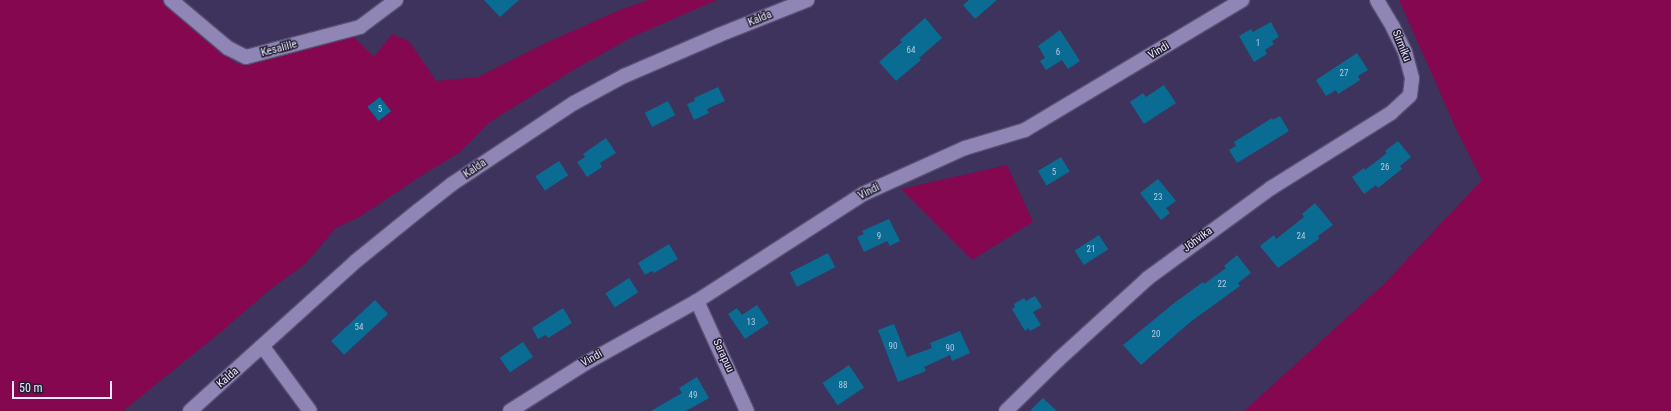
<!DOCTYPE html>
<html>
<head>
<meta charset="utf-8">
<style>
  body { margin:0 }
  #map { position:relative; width:1671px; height:411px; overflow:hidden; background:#3d335d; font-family:"Roboto Condensed",sans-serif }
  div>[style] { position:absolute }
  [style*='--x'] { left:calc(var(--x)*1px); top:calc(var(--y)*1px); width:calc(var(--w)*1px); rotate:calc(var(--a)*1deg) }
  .green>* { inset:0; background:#84074f }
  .building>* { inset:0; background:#0a6c93; transform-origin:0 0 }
  .roads { filter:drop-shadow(1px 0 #584f72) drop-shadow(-1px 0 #584f72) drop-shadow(0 1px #584f72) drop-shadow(0 -1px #584f72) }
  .minor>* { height:14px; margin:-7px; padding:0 7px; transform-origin:7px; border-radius:7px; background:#9086b6 }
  span { translate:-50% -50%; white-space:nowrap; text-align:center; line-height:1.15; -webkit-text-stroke:3px #231f32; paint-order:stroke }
  .number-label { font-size:9px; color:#b4c9e3 }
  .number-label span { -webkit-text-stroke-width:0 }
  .street-label { font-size:11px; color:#ece8fe }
  .scale { position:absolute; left:12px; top:381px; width:100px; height:18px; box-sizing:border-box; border:2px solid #ece8fe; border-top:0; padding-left:5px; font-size:12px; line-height:14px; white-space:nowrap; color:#ece8fe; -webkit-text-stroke:3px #231f32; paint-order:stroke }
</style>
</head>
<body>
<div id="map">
  <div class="green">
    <i style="clip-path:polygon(0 0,161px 0,237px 64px,354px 37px,374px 57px,392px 34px,409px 41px,436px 81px,478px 77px,548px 42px,620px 10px,649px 0,717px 0,632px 37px,575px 69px,490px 122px,459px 153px,427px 172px,361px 216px,336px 228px,305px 264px,268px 291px,222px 331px,123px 411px,0 411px)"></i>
    <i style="clip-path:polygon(1399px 0,1671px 0,1671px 411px,1244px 411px,1384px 284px,1482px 180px,1458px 133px)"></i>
    <i style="clip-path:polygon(1007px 165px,1033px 222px,972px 260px,901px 189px)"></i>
  </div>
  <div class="building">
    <i style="clip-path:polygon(484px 0,519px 0,500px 17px)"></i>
    <i style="clip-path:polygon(969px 0,997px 0,975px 19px,963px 5px)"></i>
    <i style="clip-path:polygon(925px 18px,942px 38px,919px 58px,921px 60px,896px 81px,879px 62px,902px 42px,900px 40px)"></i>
    <i style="clip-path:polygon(1271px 22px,1279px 37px,1272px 41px,1274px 44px,1265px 50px,1267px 54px,1254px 62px,1239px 36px,1251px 29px,1253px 32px)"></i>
    <i style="clip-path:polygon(1060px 30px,1080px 61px,1068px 69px,1062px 60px,1046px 70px,1040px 61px,1045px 58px,1038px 46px)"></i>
    <i style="clip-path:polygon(1357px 53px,1368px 70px,1358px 76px,1360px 80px,1338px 94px,1336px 90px,1326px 96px,1316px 80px)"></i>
    <i style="clip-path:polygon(1164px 85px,1176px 103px,1144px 124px,1130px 102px,1143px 93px,1146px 97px)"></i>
    <i style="clip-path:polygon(718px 87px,725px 101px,707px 109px,709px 113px,694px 120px,687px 104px,695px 101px,694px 98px)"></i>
    <i style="left:380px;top:97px;width:18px;height:16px;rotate:52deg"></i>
    <i style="left:668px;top:101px;width:16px;height:26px;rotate:63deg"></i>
    <i style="clip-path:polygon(1280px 116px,1289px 131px,1237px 163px,1229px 150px,1236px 146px,1234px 142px,1272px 118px,1273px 120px)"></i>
    <i style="clip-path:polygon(606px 138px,616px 153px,600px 163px,602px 167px,587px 177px,577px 162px,585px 157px,583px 154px)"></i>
    <i style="clip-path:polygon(1398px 141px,1411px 157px,1400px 166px,1402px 169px,1378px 188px,1376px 185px,1364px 194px,1352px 177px,1364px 168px,1365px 170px,1387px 153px,1385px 151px)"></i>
    <i style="left:1061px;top:157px;width:17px;height:27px;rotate:59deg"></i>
    <i style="left:559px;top:161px;width:17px;height:28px;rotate:57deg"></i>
    <i style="clip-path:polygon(1158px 179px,1176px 201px,1166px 208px,1170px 213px,1161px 220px,1140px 193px)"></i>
    <i style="clip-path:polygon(1315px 203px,1333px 225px,1318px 236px,1319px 239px,1278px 268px,1260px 246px,1274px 235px,1276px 239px,1304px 217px,1302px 214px)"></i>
    <i style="clip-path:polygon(889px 219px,900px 241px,890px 246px,887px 241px,864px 252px,857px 237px,864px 234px,862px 231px)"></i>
    <i style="left:1099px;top:235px;width:17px;height:29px;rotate:57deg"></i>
    <i style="clip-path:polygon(669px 244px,678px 259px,654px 273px,652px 271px,645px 275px,638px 263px)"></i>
    <i style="left:828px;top:253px;width:16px;height:43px;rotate:63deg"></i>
    <i style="clip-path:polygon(1237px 255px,1251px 273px,1238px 283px,1240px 286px,1189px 323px,1141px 365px,1123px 345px,1173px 304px,1203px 282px,1204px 284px,1226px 268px,1224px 266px)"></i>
    <i style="left:629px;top:278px;width:17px;height:28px;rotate:57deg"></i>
    <i style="clip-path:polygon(1035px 296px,1042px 307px,1033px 312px,1041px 325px,1030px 331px,1028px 328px,1025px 331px,1012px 309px,1015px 307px,1014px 304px,1024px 298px,1026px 301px)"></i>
    <i style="left:375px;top:300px;width:19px;height:60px;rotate:47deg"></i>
    <i style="clip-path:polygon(757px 305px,769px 323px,745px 339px,728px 314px,737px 308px,742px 315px)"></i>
    <i style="clip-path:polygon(563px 308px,572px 323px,548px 338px,546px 335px,538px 339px,532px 328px)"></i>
    <i style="clip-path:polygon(894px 324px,907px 357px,932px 348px,930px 343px,960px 331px,970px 353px,952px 361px,950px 355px,924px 367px,926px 371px,898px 382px,878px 330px)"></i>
    <i style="left:523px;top:342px;width:18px;height:28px;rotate:56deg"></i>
    <i style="left:849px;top:365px;width:27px;height:32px;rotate:56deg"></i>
    <i style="clip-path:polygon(697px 377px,709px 398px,686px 411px,651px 411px,682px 393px,679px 388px)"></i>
    <i style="clip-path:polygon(1043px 398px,1057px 411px,1030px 411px)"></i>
  </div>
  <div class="roads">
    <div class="minor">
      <i style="--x:171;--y:0;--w:75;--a:40.1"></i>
      <i style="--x:228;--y:48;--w:20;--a:27"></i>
      <i style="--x:246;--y:57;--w:118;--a:-14.7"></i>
      <i style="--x:360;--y:27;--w:45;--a:-36.9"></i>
      <i style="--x:697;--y:301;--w:121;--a:65.6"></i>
      <i style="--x:263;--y:347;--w:79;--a:53.7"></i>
      <i style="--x:190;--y:411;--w:224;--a:-42.1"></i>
      <i style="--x:356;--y:261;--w:81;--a:-39"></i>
      <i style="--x:419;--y:210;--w:42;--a:-38.2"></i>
      <i style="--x:452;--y:184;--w:146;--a:-33.6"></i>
      <i style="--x:574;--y:103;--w:57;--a:-28.4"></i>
      <i style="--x:624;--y:76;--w:103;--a:-23.3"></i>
      <i style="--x:719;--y:35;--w:95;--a:-21.7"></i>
      <i style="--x:510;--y:411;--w:90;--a:-32.3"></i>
      <i style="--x:586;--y:363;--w:127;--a:-29.2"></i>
      <i style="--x:697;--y:301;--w:197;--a:-32.8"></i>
      <i style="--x:863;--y:194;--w:112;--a:-24.3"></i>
      <i style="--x:965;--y:148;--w:63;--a:-16.7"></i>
      <i style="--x:1025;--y:130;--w:253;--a:-30.9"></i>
      <i style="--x:1006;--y:411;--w:73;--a:-44.4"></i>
      <i style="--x:1058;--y:360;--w:122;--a:-42.3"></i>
      <i style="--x:1148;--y:278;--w:152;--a:-36.2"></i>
      <i style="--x:1271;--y:188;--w:142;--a:-32"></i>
      <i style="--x:1391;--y:113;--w:26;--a:-43"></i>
      <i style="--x:1410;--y:95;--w:17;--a:-83"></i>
      <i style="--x:1412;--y:78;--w:27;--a:-105"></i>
      <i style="--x:1405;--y:52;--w:28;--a:-116"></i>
      <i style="--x:1393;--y:27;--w:31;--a:-121"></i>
    </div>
  </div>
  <div class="number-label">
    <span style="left:1258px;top:43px">1</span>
    <span style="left:911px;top:50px">64</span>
    <span style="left:1058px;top:52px">6</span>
    <span style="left:1344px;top:73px">27</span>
    <span style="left:380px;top:109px">5</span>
    <span style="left:1385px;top:167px">26</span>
    <span style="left:1054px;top:172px">5</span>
    <span style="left:1158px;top:197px">23</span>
    <span style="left:879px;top:236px">9</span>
    <span style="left:1301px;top:236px">24</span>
    <span style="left:1091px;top:249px">21</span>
    <span style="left:1222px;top:284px">22</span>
    <span style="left:751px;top:322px">13</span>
    <span style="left:359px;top:327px">54</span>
    <span style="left:1156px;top:334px">20</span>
    <span style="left:893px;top:346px">90</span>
    <span style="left:950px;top:348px">90</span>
    <span style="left:843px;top:385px">88</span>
    <span style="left:693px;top:395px">49</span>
  </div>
  <div class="street-label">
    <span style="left:760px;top:19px;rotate:-22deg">Kalda</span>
    <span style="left:1401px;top:46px;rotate:68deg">Sirmiku</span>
    <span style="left:279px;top:49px;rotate:-15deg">Kesalille</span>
    <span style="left:1159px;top:51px;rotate:-31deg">Vindi</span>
    <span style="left:475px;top:169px;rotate:-34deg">Kalda</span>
    <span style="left:869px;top:192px;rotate:-27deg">Vindi</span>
    <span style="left:1198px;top:240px;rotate:-37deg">Jõhvika</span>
    <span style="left:723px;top:356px;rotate:65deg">Sarapuu</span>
    <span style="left:592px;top:359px;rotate:-30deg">Vindi</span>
    <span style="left:228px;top:378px;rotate:-41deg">Kalda</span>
  </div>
  <div class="scale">50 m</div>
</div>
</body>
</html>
